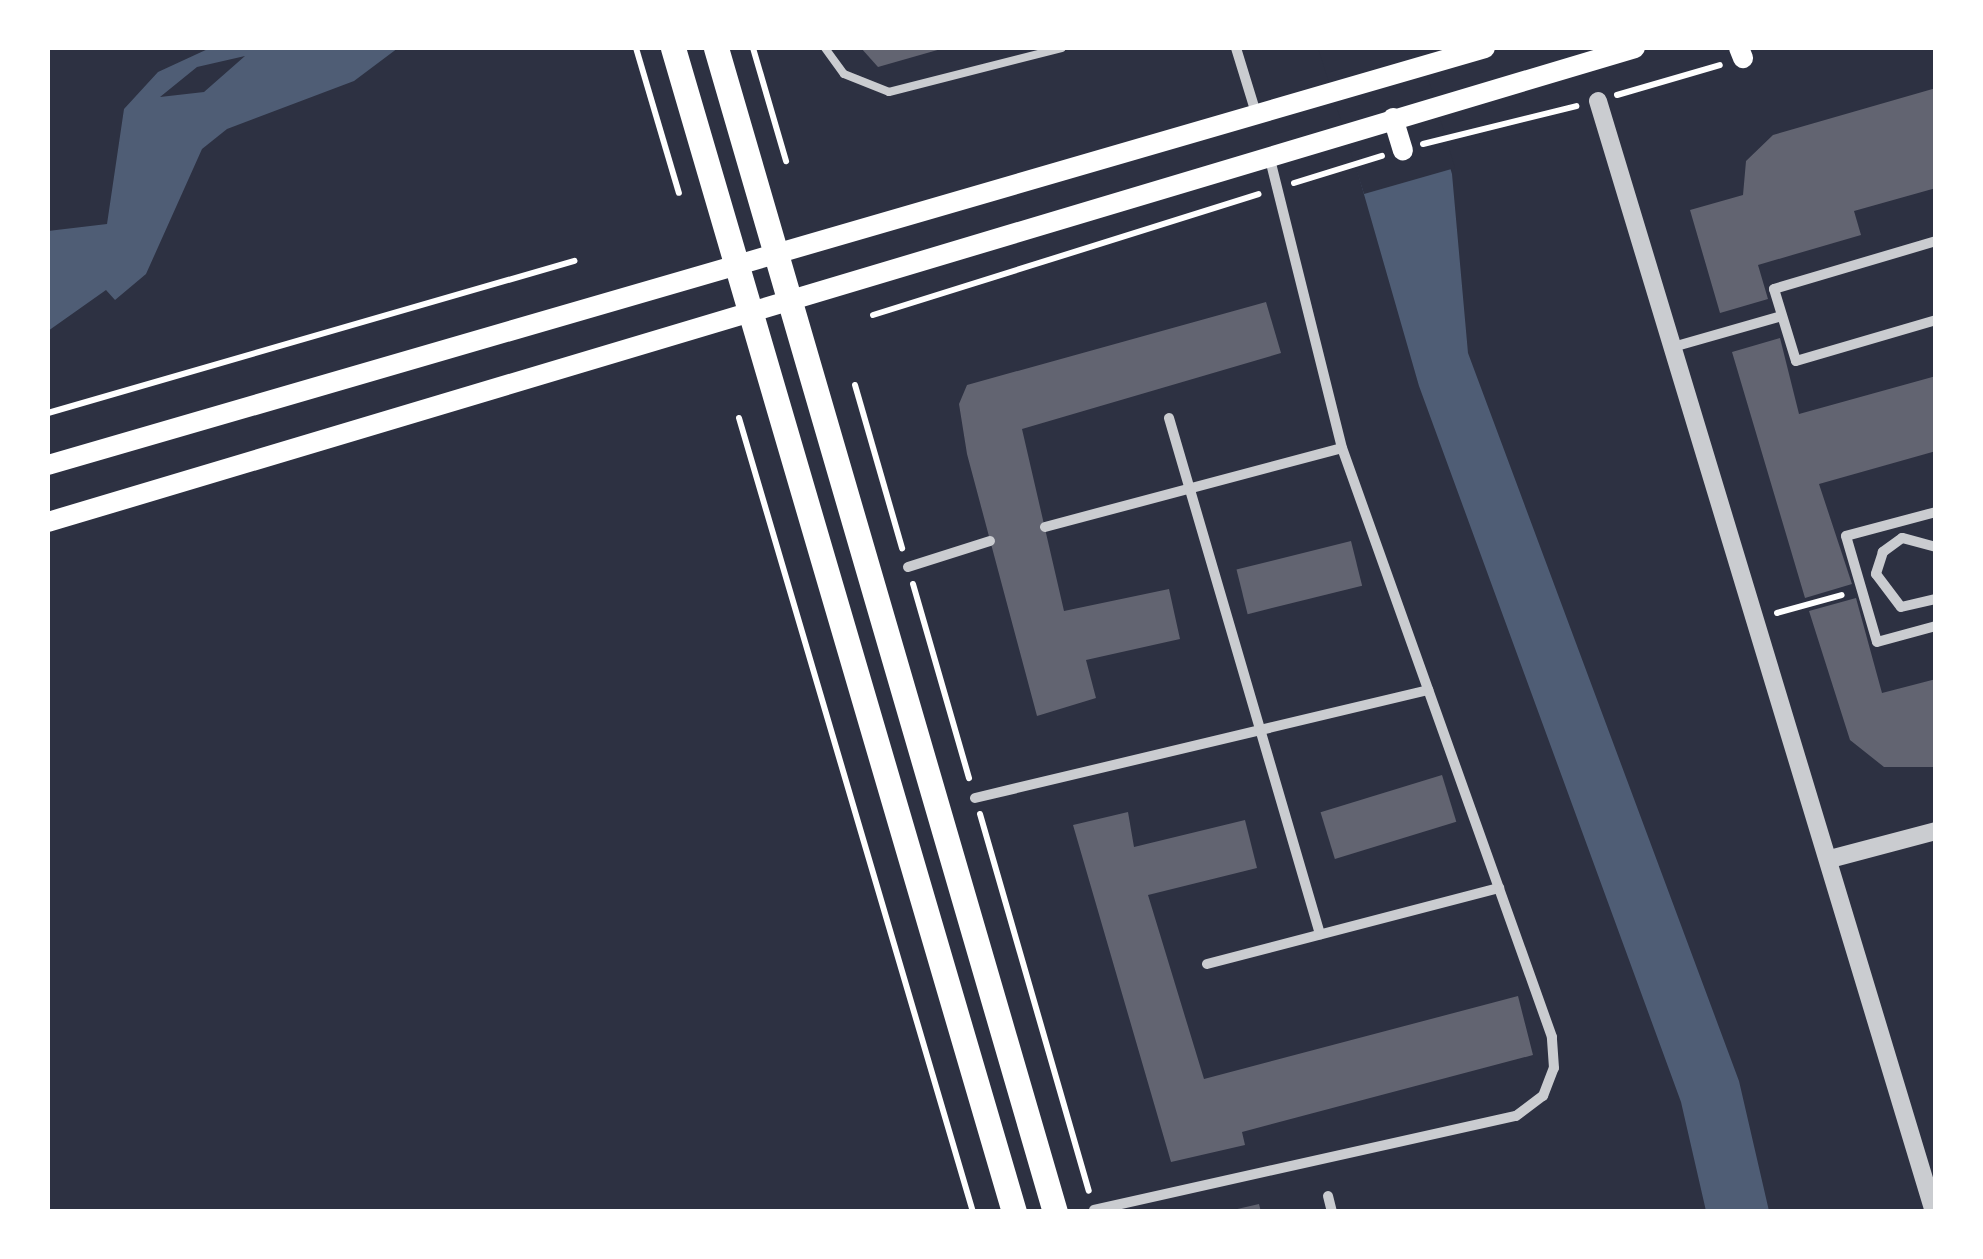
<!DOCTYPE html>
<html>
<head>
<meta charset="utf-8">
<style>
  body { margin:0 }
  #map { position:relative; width:1983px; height:1259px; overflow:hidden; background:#2d3142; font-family:Spectral,serif }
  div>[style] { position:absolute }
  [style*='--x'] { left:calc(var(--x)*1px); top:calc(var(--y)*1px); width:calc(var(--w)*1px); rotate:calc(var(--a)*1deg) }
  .water>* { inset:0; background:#4f5d75 }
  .pier>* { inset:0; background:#2d3142 }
  .building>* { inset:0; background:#626471; transform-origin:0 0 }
  .path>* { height:6px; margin:-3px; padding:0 3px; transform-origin:3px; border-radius:3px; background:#fff }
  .service>* { height:8px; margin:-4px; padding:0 4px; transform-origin:4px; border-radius:4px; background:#caccd0 }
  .minor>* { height:10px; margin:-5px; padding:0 5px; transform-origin:5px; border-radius:5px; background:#caccd0 }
  .tertiary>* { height:18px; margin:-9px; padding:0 9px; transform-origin:9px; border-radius:9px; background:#caccd0 }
  .secondary>* { height:20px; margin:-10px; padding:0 10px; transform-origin:10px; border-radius:10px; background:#fff }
  .primary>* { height:25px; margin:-12.5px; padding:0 12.5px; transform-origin:12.5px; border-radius:12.5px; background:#fff }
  span { translate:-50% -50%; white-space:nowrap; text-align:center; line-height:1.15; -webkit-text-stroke:8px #fff; paint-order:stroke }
  .frame { position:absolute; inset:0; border:50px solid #fff; pointer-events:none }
</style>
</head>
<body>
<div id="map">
  <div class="water">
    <i style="clip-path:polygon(evenodd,210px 48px,398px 48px,354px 81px,227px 129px,202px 149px,146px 274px,115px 300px,106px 290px,48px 331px,48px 231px,107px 224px,124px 109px,158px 72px,210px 48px,245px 56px,204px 92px,160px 97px,197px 67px,245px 56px)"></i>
    <i style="clip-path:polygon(1322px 48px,1414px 48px,1452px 174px,1468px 353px,1739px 1081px,1769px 1211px,1706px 1211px,1681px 1102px,1419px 386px)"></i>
  </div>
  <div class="pier">
    <i style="clip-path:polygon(1318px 48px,1419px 48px,1455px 168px,1364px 194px)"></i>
  </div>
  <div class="building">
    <i style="clip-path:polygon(861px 48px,941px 48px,941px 49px,878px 67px)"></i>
    <i style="clip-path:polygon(1936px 88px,1936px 188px,1854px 211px,1861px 235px,1758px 265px,1768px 299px,1720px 313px,1690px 210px,1743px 195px,1746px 161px,1773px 135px)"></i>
    <i style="clip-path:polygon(1266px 302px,1281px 353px,1022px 429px,1064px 611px,1169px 589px,1180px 639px,1086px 660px,1096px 698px,1037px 716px,967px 454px,959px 404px,967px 385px)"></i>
    <i style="clip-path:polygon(1780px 338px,1799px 414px,1936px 376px,1936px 451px,1819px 484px,1852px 584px,1805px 598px,1732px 352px)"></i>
    <i style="left:1351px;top:541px;width:46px;height:118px;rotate:76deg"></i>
    <i style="clip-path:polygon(1856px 598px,1882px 693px,1936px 679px,1936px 767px,1884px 767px,1850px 740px,1809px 611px)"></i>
    <i style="left:1442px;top:775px;width:49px;height:127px;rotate:73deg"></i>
    <i style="clip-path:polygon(1128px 812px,1134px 847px,1245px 820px,1257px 868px,1148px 895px,1204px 1079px,1518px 996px,1533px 1055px,1242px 1132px,1245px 1145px,1171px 1162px,1073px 825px)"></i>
    <i style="clip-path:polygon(1259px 1204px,1261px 1212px,1233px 1212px,1233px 1210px)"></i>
  </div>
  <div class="path">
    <i style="--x:636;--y:48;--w:151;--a:73.5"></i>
    <i style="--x:753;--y:48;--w:118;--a:73.7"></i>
    <i style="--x:1617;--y:95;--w:107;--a:-16.2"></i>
    <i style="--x:1423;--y:144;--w:158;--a:-13.9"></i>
    <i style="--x:1294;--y:183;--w:92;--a:-17.1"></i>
    <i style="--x:873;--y:315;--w:404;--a:-17.4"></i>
    <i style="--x:855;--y:385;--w:170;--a:73.9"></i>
    <i style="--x:48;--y:413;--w:548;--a:-16.12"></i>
    <i style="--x:739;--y:418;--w:828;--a:73.58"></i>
    <i style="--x:913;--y:584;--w:202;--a:73.9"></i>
    <i style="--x:1777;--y:613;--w:67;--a:-15.5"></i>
    <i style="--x:980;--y:814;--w:392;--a:73.9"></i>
  </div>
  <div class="service">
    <i style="--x:825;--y:48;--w:32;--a:54"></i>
    <i style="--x:844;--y:74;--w:48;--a:21.8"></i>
    <i style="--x:889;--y:92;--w:178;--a:-14.3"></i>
  </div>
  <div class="minor">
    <i style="--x:1236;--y:48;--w:68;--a:72.9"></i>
    <i style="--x:1936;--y:241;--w:169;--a:163.5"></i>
    <i style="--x:1774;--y:289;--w:75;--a:73"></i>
    <i style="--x:1796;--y:361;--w:146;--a:-16.3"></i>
    <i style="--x:1673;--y:347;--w:113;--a:-15.9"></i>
    <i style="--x:1169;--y:418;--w:538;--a:73.69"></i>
    <i style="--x:1936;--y:512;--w:93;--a:165.1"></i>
    <i style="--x:1846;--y:536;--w:110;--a:73.7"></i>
    <i style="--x:1877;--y:642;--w:61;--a:-15.2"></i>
    <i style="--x:1045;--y:527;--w:307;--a:-14.9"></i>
    <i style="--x:1936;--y:547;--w:35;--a:-165"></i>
    <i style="--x:1902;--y:538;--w:24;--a:144"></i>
    <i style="--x:1883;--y:552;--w:23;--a:108"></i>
    <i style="--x:1876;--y:574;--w:41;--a:52.9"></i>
    <i style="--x:1901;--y:607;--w:36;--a:-13"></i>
    <i style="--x:908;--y:567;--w:86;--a:-17.6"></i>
    <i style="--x:975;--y:798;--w:466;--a:-13.4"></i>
    <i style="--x:1207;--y:964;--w:302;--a:-14.6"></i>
    <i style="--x:1328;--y:1196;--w:16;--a:76"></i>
    <i style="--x:1094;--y:1210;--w:432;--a:-12.6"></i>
    <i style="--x:1516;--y:1116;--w:34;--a:-37"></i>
    <i style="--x:1543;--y:1096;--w:30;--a:-69"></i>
    <i style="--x:1554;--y:1068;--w:31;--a:-94"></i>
    <i style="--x:1552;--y:1037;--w:625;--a:-109.62"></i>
    <i style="--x:1342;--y:448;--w:301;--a:-104"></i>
  </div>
  <div class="tertiary">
    <i style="--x:1598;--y:101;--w:1161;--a:73.17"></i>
    <i style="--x:1830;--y:859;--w:110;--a:-14.8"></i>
  </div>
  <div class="secondary">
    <i style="--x:1739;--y:48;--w:11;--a:68"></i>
    <i style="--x:1393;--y:118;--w:34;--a:73"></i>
    <i style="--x:48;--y:465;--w:1496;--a:-16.18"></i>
    <i style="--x:48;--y:522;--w:1656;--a:-16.63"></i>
  </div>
  <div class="primary">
    <i style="--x:673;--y:48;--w:1213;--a:73.67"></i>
    <i style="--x:716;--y:48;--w:1212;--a:73.76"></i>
  </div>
  <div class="frame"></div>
</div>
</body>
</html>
